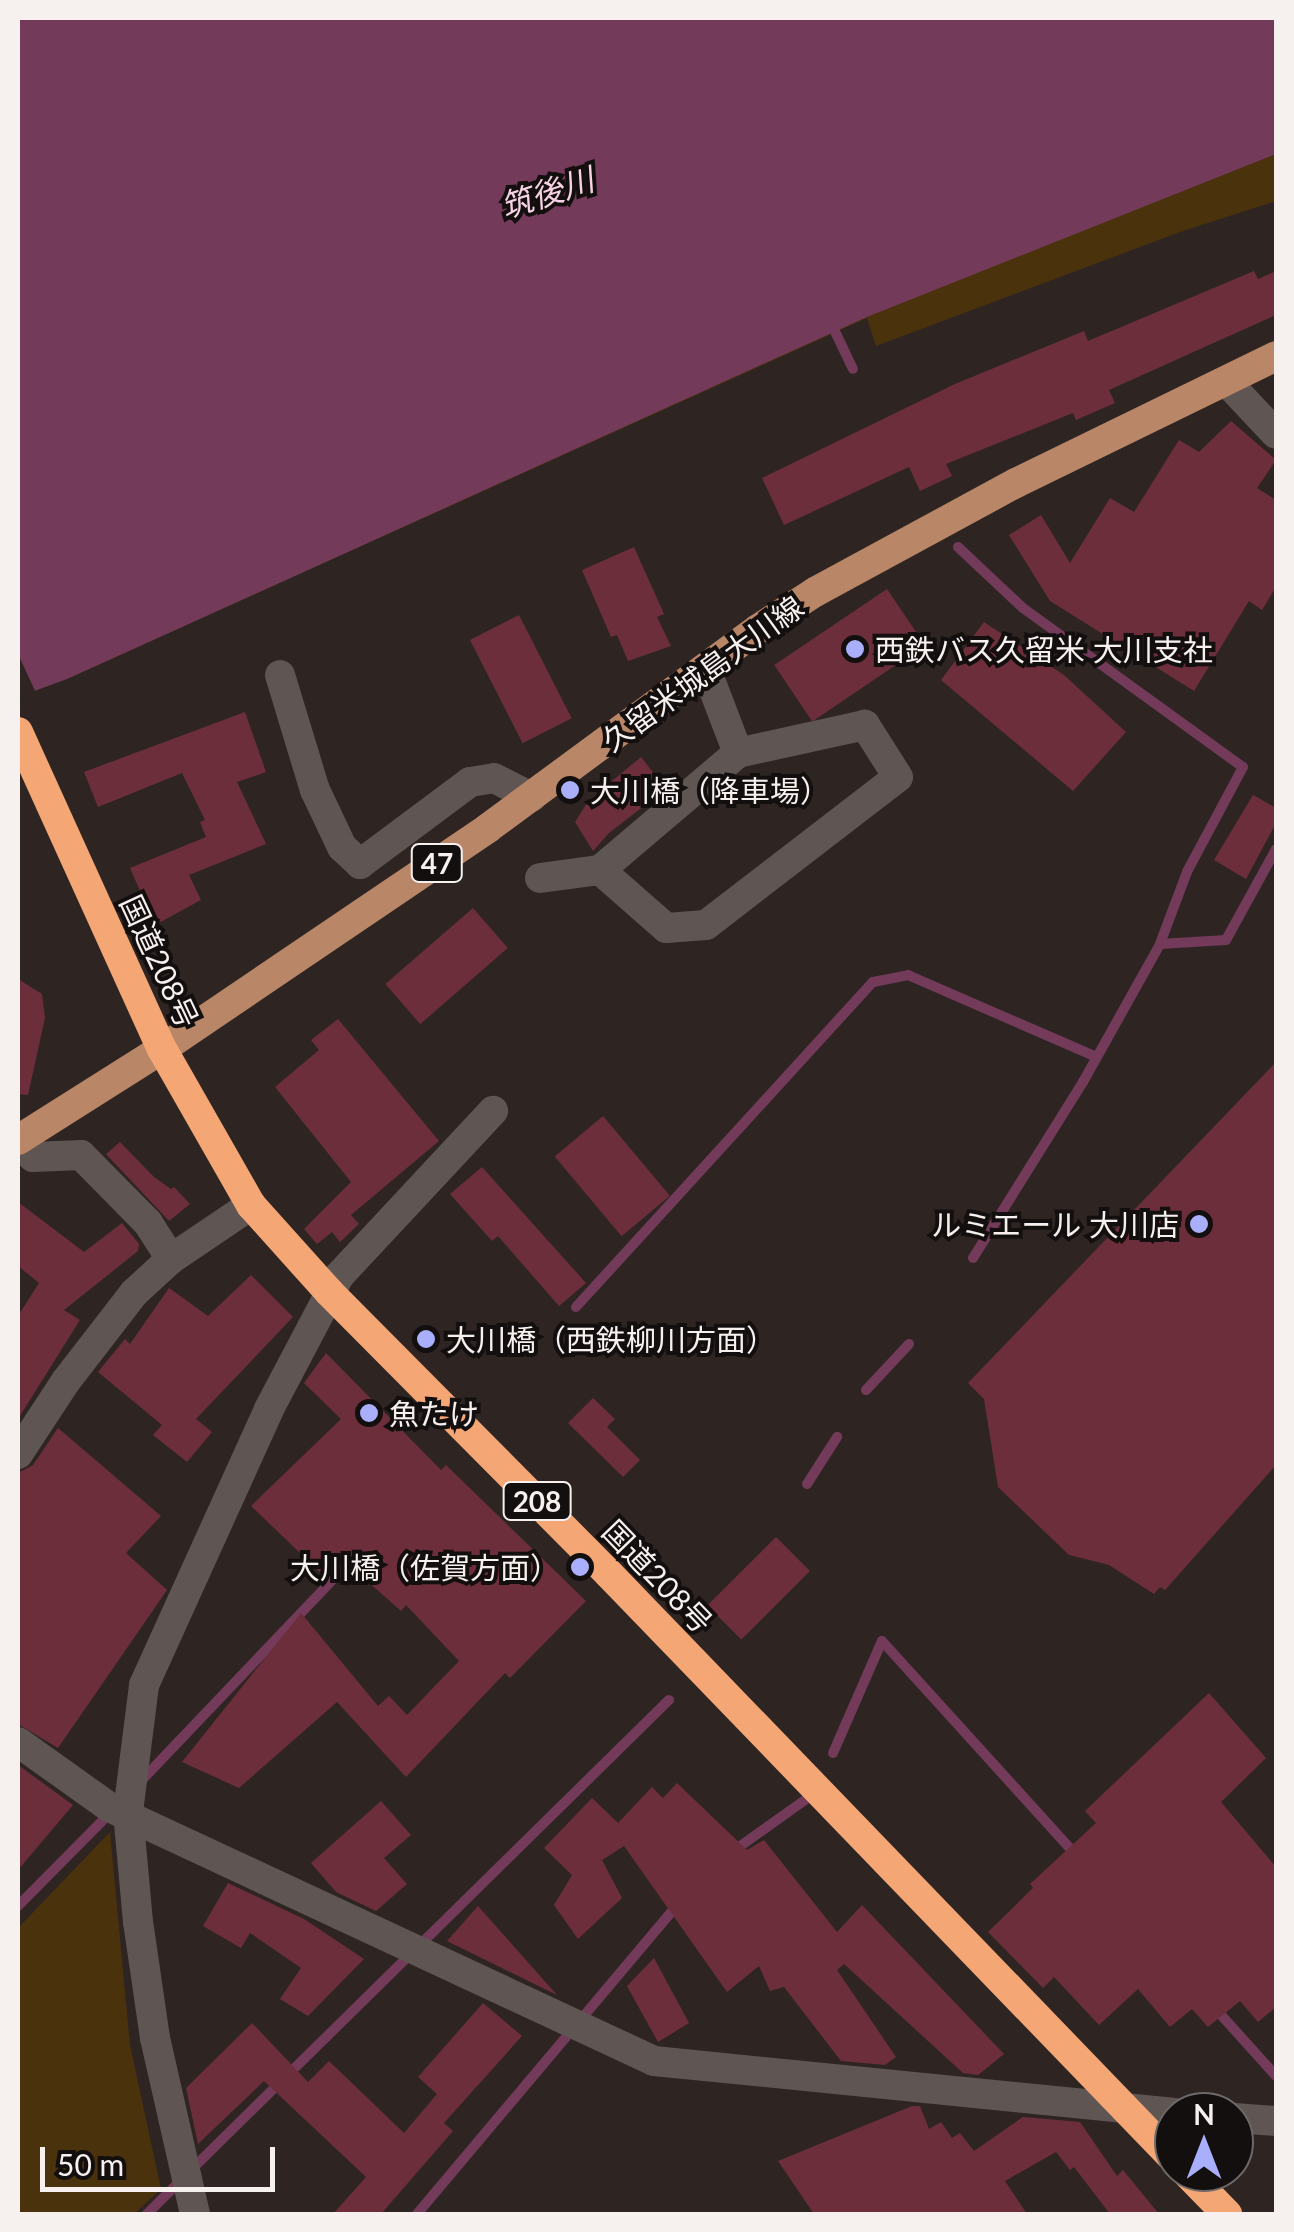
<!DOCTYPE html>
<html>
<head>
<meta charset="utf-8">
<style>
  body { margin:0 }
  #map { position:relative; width:1294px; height:2232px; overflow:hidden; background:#2e2523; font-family:Lato,"Noto Sans JP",sans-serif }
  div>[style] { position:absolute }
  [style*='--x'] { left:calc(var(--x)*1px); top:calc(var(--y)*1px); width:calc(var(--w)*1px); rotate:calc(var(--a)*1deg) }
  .green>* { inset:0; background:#4a320d }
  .water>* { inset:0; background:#733a5a }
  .pier>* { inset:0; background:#2e2523 }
  .stream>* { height:10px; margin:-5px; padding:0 5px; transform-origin:5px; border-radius:5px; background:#733a5a }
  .building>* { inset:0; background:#6d2e3b; transform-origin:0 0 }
  .minor>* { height:30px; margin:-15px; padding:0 15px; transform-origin:15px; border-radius:15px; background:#5f5553 }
  .major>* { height:30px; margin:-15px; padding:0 15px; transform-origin:15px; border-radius:15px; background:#b98667 }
  .highway>* { height:30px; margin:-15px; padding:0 15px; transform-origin:15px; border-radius:15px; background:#f5a675 }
  .dots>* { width:28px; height:28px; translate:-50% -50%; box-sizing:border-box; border:5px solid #130f0e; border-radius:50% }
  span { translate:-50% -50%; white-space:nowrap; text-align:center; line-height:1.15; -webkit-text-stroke:8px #130f0e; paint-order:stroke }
  .shield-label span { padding:2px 8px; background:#130f0e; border:2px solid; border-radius:8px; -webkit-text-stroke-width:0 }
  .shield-label { font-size:28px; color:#f6f0ef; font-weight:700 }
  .poi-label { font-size:30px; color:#f6f0ef }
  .left { translate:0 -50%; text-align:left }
  .right { translate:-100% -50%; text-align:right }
  .street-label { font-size:30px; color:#f6f0ef }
  .water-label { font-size:32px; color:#f7d1e4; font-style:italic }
  .frame { position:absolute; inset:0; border:20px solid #f6f0ef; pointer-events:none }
  .north { position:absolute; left:1154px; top:2092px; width:100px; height:100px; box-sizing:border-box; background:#130f0e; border:2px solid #6e6968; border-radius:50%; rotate:0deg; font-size:28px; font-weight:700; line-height:40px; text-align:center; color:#f6f0ef }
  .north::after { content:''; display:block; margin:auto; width:35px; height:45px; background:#aaaffb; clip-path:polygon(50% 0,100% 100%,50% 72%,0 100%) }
  .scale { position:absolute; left:40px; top:2147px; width:235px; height:45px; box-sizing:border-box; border:5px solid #f6f0ef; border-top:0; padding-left:12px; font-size:30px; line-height:35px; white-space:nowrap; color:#f6f0ef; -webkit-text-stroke:8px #130f0e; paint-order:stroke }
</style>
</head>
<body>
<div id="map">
  <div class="green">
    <i style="clip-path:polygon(1276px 104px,1276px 201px,1180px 232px,876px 346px,867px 318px,67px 679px)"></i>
    <i style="clip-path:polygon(110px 1832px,130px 2045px,161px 2189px,134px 2214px,18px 2214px,18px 1928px)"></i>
  </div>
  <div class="water">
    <i style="clip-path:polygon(18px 18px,1276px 18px,1276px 154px,867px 317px,67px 679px,18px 697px)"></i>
  </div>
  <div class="pier">
    <i style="clip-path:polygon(18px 654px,37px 695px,18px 702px)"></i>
  </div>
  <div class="stream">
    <i style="--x:830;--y:321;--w:53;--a:64.4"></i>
    <i style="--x:958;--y:547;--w:89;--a:43.2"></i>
    <i style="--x:1023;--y:608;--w:271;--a:35.9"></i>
    <i style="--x:1243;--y:767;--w:119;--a:118.1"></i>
    <i style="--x:1187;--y:872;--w:77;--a:110.6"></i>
    <i style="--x:973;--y:1258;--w:208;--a:-58"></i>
    <i style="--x:1083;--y:1082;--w:158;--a:-60.8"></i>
    <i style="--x:1160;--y:944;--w:66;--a:-3.5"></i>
    <i style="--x:1226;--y:940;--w:104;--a:-61.2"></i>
    <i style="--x:576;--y:1307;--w:440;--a:-47.6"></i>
    <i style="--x:873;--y:982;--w:36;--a:-11"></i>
    <i style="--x:908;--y:975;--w:206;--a:23.5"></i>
    <i style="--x:866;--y:1390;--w:63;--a:-46.9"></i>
    <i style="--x:807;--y:1484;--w:56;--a:-57.4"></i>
    <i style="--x:833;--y:1753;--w:122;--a:-66.4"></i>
    <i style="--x:882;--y:1641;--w:290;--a:47.8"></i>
    <i style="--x:141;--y:1781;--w:313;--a:-46.4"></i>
    <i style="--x:732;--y:1852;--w:90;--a:-35.5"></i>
    <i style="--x:18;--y:1906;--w:134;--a:-45.3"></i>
    <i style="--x:1213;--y:2006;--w:94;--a:48"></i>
    <i style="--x:192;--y:2169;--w:669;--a:-44.52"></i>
    <i style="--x:147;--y:2214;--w:47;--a:-45"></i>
    <i style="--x:417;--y:2214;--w:404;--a:-49.9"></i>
  </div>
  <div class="building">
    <i style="clip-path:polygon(1254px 271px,1258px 279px,1276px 271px,1276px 315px,1109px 390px,1115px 403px,1076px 420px,1073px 413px,946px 464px,952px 476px,920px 491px,909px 467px,784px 525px,762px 478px,955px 384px,1084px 331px,1088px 341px)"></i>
    <i style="clip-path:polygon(1231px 421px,1276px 460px,1257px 488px,1276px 500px,1276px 587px,1262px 610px,1249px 601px,1194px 691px,1050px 601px,1009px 535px,1041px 515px,1070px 563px,1110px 498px,1134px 512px,1179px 440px,1199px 452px)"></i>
    <i style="clip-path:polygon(634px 547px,664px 614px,657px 617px,671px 646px,628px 661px,617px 635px,611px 637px,582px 570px)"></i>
    <i style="left:887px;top:589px;width:68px;height:136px;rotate:56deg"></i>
    <i style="left:519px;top:615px;width:116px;height:55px;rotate:63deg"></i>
    <i style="clip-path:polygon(984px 622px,1064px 675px,1126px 732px,1073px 791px,941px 680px)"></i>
    <i style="clip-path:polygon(245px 712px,266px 772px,237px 782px,266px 844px,189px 875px,201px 900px,155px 925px,130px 868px,206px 837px,200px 822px,205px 820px,182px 773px,98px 807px,84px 772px)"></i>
    <i style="clip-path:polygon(641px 757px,666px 789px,609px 833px,593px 851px,575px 822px,589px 800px)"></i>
    <i style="clip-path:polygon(1253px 795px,1276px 808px,1276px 823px,1246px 879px,1214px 860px)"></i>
    <i style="left:473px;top:908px;width:53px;height:116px;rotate:49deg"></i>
    <i style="clip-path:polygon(18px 979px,42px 994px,45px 1018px,28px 1095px,18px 1094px)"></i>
    <i style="clip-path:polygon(338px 1019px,439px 1141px,351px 1215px,359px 1224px,340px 1242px,332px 1232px,317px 1244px,304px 1229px,351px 1182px,275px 1087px,319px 1050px,311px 1040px)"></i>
    <i style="clip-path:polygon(1276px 1062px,1276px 1465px,1165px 1590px,1160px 1587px,1154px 1594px,1109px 1565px,1069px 1555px,998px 1487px,984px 1399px,968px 1383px)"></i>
    <i style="left:603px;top:1116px;width:104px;height:63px;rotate:50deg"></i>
    <i style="clip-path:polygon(120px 1142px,154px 1177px,171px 1189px,174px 1187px,190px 1204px,169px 1221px,106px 1154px)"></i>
    <i style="clip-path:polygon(482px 1167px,586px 1283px,559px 1306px,498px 1236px,492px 1241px,450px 1194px)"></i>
    <i style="clip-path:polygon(18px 1202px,84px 1252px,122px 1223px,139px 1244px,138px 1251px,64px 1310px,80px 1320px,18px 1419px,18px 1316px,39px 1283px,18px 1266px)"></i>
    <i style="clip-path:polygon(251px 1275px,293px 1317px,196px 1419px,212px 1432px,187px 1462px,153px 1435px,162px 1425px,98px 1372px,125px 1339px,130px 1344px,169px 1288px,208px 1316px)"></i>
    <i style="clip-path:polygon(326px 1353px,441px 1470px,446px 1465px,586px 1601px,510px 1678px,505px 1673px,406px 1777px,337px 1702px,239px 1788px,182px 1762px,301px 1613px,378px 1706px,389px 1696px,407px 1715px,459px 1661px,406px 1605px,401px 1611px,339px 1556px,322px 1574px,251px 1506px,341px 1419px,304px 1383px)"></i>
    <i style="clip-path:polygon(593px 1398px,615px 1419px,607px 1427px,640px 1460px,623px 1477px,568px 1423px)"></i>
    <i style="clip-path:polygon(58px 1428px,161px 1516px,126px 1553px,167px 1590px,58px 1748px,18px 1724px,18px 1473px,33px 1465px)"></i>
    <i style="left:776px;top:1537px;width:48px;height:97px;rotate:45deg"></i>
    <i style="clip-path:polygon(1209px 1693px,1266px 1758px,1221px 1802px,1276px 1867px,1276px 2007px,1258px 2022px,1240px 2001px,1208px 2027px,1192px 2009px,1170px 2027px,1138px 1989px,1099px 2025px,1054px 1977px,1043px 1988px,988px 1932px,1033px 1888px,1030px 1884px,1096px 1823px,1085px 1811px)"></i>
    <i style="clip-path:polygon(18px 1765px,73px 1805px,18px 1870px)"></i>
    <i style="clip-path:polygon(677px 1783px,747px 1850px,764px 1840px,837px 1932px,862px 1905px,1004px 2054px,978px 2075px,963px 2073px,844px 1964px,837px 1970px,896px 2057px,885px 2065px,841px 2061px,784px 1987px,770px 1991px,759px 1966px,727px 1992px,624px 1846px,602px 1860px,622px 1898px,578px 1939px,554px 1905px,572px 1875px,544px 1848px,592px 1798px,618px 1823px,652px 1787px,663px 1798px)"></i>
    <i style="clip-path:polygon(381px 1801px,411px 1835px,384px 1858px,407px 1884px,376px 1911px,336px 1892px,311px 1863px)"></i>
    <i style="clip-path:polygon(228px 1883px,304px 1919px,364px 1959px,308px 2016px,280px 1999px,301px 1968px,250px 1933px,241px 1948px,203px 1926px)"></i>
    <i style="clip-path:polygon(478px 1906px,557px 1995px,447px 1941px)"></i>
    <i style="clip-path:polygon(654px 1958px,689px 2023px,658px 2042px,627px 1986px)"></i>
    <i style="clip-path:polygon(483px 2003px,522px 2036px,444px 2123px,453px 2131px,381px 2214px,333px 2214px,366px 2177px,264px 2081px,198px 2144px,186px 2088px,252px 2023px,308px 2082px,329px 2061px,404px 2133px,437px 2094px,418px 2077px)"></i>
    <i style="clip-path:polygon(912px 2106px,920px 2106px,929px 2129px,941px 2122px,952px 2138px,960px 2133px,974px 2151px,1023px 2117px,1080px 2122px,1117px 2176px,1123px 2170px,1159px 2214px,1110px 2214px,1074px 2167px,1070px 2170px,1056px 2152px,1005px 2181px,1027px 2214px,814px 2214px,778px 2161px)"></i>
  </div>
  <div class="minor">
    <i style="--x:1227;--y:382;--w:71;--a:46.7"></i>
    <i style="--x:280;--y:675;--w:120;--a:73.1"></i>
    <i style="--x:315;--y:790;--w:63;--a:64.7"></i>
    <i style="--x:342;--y:847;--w:25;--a:43"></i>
    <i style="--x:360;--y:864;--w:137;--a:-36.7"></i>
    <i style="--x:470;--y:782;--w:24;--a:-9"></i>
    <i style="--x:494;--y:778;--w:42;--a:27.2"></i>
    <i style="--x:600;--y:870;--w:88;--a:41.3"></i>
    <i style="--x:666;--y:928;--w:40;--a:-4.3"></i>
    <i style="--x:706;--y:925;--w:242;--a:-37.6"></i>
    <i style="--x:898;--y:777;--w:62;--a:-122.4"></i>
    <i style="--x:865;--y:725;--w:130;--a:167.6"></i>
    <i style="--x:540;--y:878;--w:61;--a:-7.6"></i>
    <i style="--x:600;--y:870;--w:181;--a:-40.3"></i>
    <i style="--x:738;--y:753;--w:90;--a:-110.9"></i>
    <i style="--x:18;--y:1141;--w:22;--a:47"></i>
    <i style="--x:33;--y:1157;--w:48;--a:-2.4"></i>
    <i style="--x:81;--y:1155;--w:95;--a:45.4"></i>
    <i style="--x:148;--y:1223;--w:43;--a:57.4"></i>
    <i style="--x:18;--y:1454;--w:87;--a:-56.7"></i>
    <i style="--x:66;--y:1381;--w:111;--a:-52.3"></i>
    <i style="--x:134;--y:1293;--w:50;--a:-42.6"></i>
    <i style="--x:171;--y:1259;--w:97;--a:-34"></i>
    <i style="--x:18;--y:1742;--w:112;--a:35.5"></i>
    <i style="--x:109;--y:1807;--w:601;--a:24.99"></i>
    <i style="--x:654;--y:2061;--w:523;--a:5.71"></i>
    <i style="--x:1234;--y:2118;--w:42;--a:4.1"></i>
    <i style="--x:195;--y:2214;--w:180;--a:-102.8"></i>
    <i style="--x:155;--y:2038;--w:117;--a:-98.3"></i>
    <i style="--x:138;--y:1922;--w:110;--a:-95.2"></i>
    <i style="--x:128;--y:1812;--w:128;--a:-82.8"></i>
    <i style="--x:144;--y:1685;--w:303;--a:-65.6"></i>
    <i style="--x:269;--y:1409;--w:150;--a:-62.2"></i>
    <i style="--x:339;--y:1276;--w:226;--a:-47"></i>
  </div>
  <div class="major">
    <i style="--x:18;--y:1140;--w:170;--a:-32.3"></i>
    <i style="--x:162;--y:1049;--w:394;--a:-34.1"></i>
    <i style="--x:488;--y:828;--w:335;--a:-36.4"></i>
    <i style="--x:758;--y:629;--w:68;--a:-33"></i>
    <i style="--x:815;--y:592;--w:229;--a:-28.5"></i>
    <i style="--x:1016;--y:483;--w:289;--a:-26"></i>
  </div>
  <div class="highway">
    <i style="--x:18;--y:732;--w:348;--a:65.6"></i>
    <i style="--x:162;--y:1049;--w:180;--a:60.3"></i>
    <i style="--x:251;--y:1205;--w:117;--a:48.1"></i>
    <i style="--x:329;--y:1292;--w:397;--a:45.2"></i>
    <i style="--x:609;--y:1574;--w:813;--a:46"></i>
    <i style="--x:1186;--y:2172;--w:59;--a:45.7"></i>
  </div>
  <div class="dots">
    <i style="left:855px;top:649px;background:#aaaffb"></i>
    <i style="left:570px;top:790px;background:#aaaffb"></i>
    <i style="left:1199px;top:1224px;background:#aaaffb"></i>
    <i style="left:426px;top:1339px;background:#aaaffb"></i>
    <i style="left:369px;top:1413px;background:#aaaffb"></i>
    <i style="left:580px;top:1567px;background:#aaaffb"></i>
  </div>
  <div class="shield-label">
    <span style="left:437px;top:863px">47</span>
    <span style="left:537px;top:1501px">208</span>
  </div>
  <div class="poi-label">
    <span class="left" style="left:875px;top:649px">西鉄バス久留米 大川支社</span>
    <span class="left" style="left:590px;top:790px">大川橋（降車場）</span>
    <span class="right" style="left:1179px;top:1224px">ルミエール 大川店</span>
    <span class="left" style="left:446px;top:1339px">大川橋（西鉄柳川方面）</span>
    <span class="left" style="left:389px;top:1413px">魚たけ</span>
    <span class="right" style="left:560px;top:1567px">大川橋（佐賀方面）</span>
  </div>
  <div class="street-label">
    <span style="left:702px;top:673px;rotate:-36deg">久留米城島大川線</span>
    <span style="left:160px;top:961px;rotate:65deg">国道208号</span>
    <span style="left:658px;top:1576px;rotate:46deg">国道208号</span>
  </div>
  <div class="water-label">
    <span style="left:547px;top:193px;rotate:-18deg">筑後川</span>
  </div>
  <div class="frame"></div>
  <div class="north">N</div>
  <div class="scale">50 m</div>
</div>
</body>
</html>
